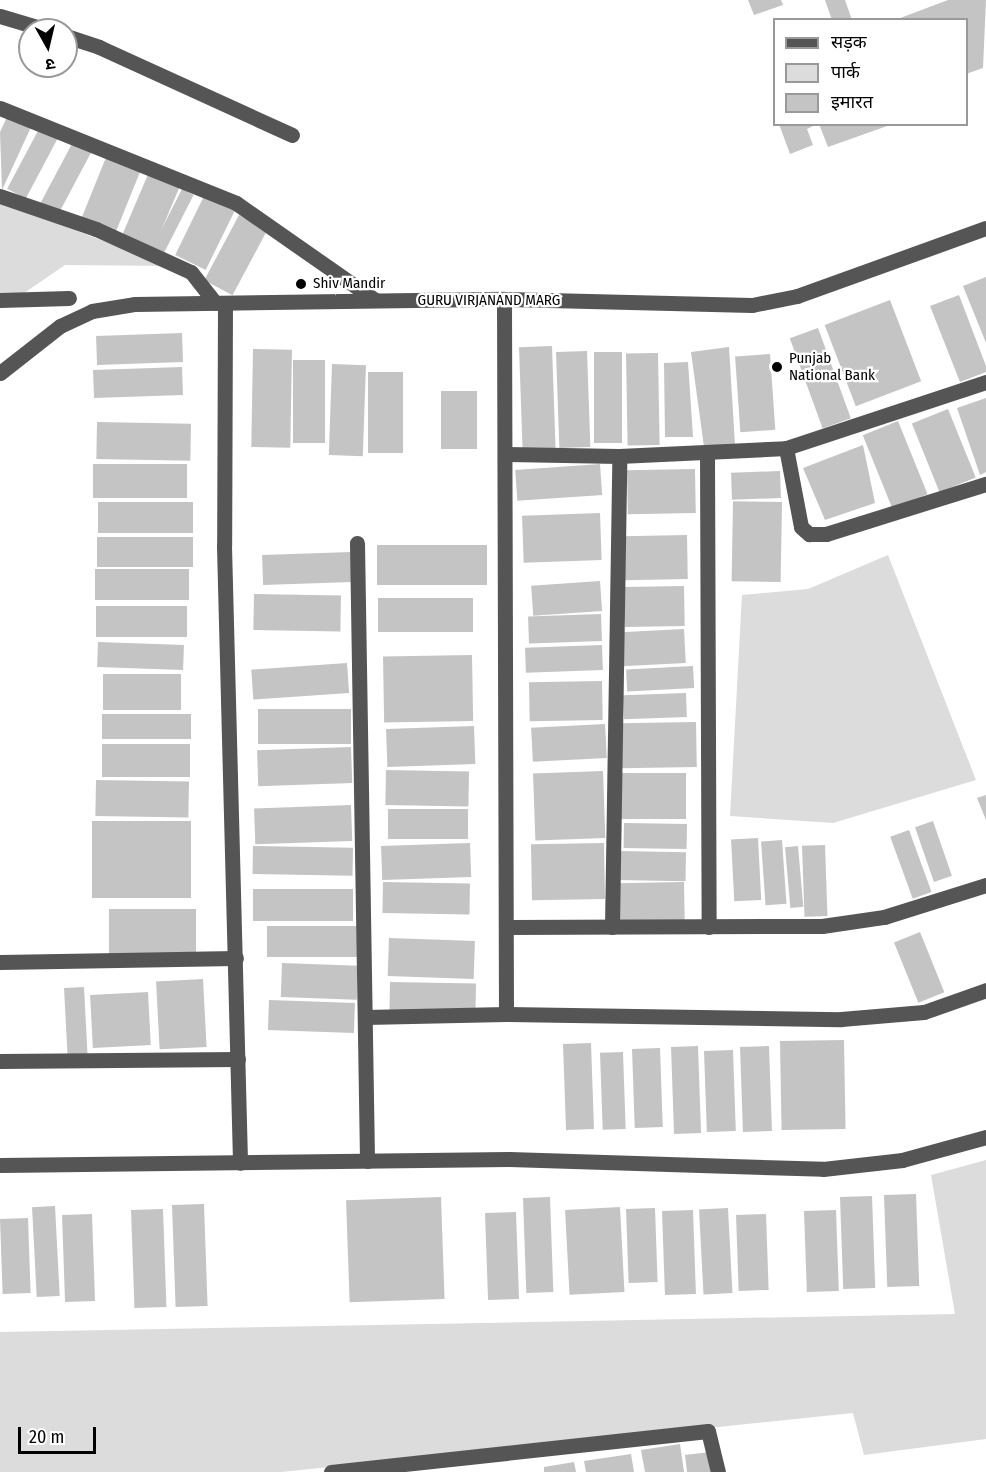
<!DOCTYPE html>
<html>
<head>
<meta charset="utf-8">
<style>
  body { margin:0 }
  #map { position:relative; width:986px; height:1472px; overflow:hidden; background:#fff; font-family:"Fira Sans Condensed","Noto Sans Devanagari",sans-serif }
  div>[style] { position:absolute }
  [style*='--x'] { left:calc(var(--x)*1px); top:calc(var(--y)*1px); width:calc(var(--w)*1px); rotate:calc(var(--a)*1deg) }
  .green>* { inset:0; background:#dcdcdc }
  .building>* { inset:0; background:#c4c4c4; transform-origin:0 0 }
  .minor>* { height:15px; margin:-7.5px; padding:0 7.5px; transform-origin:7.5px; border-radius:7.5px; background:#555 }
  .dots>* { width:16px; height:16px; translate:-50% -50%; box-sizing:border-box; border:3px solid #fff; border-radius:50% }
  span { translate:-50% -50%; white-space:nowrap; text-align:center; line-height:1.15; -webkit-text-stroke:4.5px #fff; paint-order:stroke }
  .poi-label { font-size:15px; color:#000 }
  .left { translate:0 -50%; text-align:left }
  .street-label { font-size:15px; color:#000 }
  .legend { position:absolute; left:773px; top:18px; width:195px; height:108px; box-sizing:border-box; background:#fff; border:2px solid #999; margin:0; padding:8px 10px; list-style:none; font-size:18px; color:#000 }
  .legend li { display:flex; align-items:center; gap:12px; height:30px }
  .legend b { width:30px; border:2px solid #999 }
  .north { position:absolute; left:18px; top:18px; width:60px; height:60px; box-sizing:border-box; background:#fff; border:2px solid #999; border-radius:50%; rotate:172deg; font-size:16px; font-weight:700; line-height:24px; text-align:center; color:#000 }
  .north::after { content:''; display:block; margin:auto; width:21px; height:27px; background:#000; clip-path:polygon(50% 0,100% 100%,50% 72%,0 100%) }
  .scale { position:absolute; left:18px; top:1427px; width:78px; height:27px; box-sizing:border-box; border:3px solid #000; border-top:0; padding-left:8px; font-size:18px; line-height:21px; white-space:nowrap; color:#000; -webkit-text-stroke:4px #fff; paint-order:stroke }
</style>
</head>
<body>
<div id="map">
  <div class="green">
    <i style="clip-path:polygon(0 202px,170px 266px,65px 265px,8px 304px,0 304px)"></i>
    <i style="clip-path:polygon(888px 555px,976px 780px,833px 823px,730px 816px,742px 595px,808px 589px)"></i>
    <i style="clip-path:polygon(986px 1160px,986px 1439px,864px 1455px,853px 1413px,281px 1472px,0 1472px,0 1332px,955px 1314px,931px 1175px)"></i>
  </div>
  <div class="building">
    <i style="clip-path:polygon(748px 0,781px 0,783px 5px,754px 15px)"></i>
    <i style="clip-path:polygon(825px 0,845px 0,852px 20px,832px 20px)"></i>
    <i style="clip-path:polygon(948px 0,986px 0,983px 68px,966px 74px,966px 20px,895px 20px)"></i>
    <i style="clip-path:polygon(8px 115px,32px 125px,2px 190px,0 132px)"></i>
    <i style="clip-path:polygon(779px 124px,817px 124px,807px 129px,813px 145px,790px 154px)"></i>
    <i style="clip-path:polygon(819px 124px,890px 124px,890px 125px,828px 147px)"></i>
    <i style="left:40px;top:127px;width:21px;height:70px;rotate:28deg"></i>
    <i style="left:74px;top:140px;width:21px;height:73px;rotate:28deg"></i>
    <i style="left:107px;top:155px;width:37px;height:69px;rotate:22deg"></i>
    <i style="left:149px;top:172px;width:34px;height:71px;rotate:23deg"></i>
    <i style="left:182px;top:189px;width:13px;height:65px;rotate:27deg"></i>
    <i style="left:205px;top:194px;width:34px;height:68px;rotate:26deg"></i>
    <i style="left:239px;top:215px;width:32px;height:74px;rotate:28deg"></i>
    <i style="clip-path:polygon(986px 277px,986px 343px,963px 286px)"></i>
    <i style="clip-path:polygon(959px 295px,986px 366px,986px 372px,960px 382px,930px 306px)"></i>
    <i style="left:890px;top:300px;width:87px;height:70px;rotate:69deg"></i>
    <i style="left:818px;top:328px;width:96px;height:30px;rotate:70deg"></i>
    <i style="left:182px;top:333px;width:29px;height:86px;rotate:88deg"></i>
    <i style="left:552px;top:346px;width:102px;height:33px;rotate:88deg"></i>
    <i style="clip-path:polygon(729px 347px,735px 445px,704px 447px,691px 352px)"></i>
    <i style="left:253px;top:349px;width:39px;height:98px;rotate:1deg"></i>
    <i style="left:587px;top:351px;width:96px;height:31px;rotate:88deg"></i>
    <i style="left:594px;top:352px;width:28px;height:91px"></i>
    <i style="left:658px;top:353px;width:92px;height:32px;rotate:89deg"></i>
    <i style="left:770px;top:354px;width:76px;height:35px;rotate:86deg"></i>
    <i style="left:293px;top:360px;width:32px;height:83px"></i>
    <i style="clip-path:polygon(688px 362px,693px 437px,665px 437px,664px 363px)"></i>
    <i style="left:332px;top:364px;width:34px;height:91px;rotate:2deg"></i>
    <i style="left:182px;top:367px;width:28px;height:89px;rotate:88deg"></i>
    <i style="left:368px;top:372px;width:35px;height:81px"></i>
    <i style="left:441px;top:391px;width:36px;height:58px"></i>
    <i style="clip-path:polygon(986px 398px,986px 472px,980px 475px,957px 408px)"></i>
    <i style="left:948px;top:409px;width:74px;height:39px;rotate:68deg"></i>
    <i style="left:898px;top:421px;width:79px;height:38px;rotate:68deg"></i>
    <i style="left:97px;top:422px;width:94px;height:37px;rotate:1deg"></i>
    <i style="clip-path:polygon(863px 445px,875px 503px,825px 520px,803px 468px)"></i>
    <i style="left:93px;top:464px;width:94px;height:34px"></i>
    <i style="left:600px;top:464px;width:31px;height:85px;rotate:86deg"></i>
    <i style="left:695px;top:469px;width:44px;height:68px;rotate:89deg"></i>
    <i style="left:780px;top:471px;width:27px;height:49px;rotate:88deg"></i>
    <i style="left:98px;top:502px;width:95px;height:31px"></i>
    <i style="left:782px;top:502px;width:80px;height:49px;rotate:91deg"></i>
    <i style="left:600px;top:513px;width:47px;height:78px;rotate:88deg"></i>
    <i style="left:687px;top:535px;width:44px;height:65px;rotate:89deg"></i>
    <i style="left:97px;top:537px;width:96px;height:30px"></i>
    <i style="left:377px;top:545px;width:110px;height:40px"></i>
    <i style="left:351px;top:552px;width:30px;height:89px;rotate:88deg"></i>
    <i style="left:189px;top:569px;width:31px;height:94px;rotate:90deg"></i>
    <i style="left:600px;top:581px;width:30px;height:69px;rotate:86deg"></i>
    <i style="left:684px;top:586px;width:40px;height:60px;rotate:89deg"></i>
    <i style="left:254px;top:594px;width:87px;height:36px;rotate:1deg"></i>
    <i style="left:473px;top:598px;width:34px;height:95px;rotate:90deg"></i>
    <i style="left:96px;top:606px;width:91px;height:31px"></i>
    <i style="left:601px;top:614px;width:27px;height:73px;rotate:88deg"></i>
    <i style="left:684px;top:629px;width:34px;height:64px;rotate:87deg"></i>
    <i style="left:98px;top:642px;width:86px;height:25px;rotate:2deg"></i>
    <i style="left:602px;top:645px;width:25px;height:77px;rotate:88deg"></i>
    <i style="left:472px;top:655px;width:66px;height:89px;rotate:89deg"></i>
    <i style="left:347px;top:663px;width:30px;height:96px;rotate:86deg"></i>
    <i style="left:693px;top:666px;width:22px;height:67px;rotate:87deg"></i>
    <i style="left:103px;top:674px;width:78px;height:36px"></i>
    <i style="left:602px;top:681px;width:39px;height:73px;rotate:89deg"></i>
    <i style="left:686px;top:693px;width:24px;height:63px;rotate:88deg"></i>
    <i style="left:351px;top:709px;width:35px;height:93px;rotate:90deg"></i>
    <i style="left:102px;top:714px;width:89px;height:25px"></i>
    <i style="left:696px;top:722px;width:45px;height:76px;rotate:89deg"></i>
    <i style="left:605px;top:724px;width:34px;height:74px;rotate:87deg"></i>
    <i style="left:474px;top:726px;width:38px;height:88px;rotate:88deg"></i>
    <i style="left:102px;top:744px;width:88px;height:33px"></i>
    <i style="left:351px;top:747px;width:36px;height:94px;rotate:88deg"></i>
    <i style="left:386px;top:770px;width:83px;height:35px;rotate:1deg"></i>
    <i style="left:603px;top:771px;width:67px;height:70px;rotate:88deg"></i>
    <i style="left:620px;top:773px;width:66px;height:46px"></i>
    <i style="left:96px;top:780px;width:93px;height:36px;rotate:1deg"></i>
    <i style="clip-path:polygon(986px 795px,986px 820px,977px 798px)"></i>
    <i style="left:351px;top:805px;width:36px;height:97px;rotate:88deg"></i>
    <i style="left:388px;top:809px;width:80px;height:30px"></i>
    <i style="left:92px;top:821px;width:99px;height:77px"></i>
    <i style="left:933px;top:821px;width:58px;height:19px;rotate:71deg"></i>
    <i style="left:624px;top:823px;width:63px;height:25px;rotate:1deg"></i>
    <i style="left:909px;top:830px;width:66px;height:20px;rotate:70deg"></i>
    <i style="left:758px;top:838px;width:62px;height:27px;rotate:87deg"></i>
    <i style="left:782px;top:840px;width:64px;height:21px;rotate:86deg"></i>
    <i style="left:470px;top:843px;width:34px;height:89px;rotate:88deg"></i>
    <i style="left:604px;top:843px;width:56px;height:73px;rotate:89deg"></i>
    <i style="left:825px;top:845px;width:71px;height:23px;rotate:88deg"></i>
    <i style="left:253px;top:846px;width:100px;height:28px;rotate:1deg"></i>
    <i style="left:798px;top:846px;width:61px;height:13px;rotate:85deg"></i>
    <i style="left:619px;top:851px;width:67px;height:29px;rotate:1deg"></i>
    <i style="left:383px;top:882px;width:87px;height:31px;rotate:1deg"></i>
    <i style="left:684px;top:882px;width:40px;height:67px;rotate:89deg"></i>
    <i style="left:353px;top:889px;width:32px;height:100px;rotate:90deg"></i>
    <i style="left:109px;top:909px;width:87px;height:49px"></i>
    <i style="left:357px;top:926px;width:31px;height:90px;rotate:90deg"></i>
    <i style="left:920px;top:932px;width:65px;height:28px;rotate:68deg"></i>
    <i style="left:389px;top:938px;width:86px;height:38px;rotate:2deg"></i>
    <i style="left:282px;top:963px;width:76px;height:34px;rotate:2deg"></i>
    <i style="left:203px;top:979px;width:68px;height:47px;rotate:87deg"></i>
    <i style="left:390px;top:982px;width:86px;height:31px;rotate:1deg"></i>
    <i style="left:84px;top:987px;width:68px;height:20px;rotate:87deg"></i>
    <i style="left:148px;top:992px;width:53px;height:58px;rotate:87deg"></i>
    <i style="left:269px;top:1000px;width:86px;height:30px;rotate:2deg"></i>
    <i style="left:844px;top:1040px;width:89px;height:64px;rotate:89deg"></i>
    <i style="left:591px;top:1043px;width:86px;height:28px;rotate:88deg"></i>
    <i style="left:698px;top:1046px;width:87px;height:27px;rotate:88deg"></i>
    <i style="left:769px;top:1046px;width:85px;height:29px;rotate:88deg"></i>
    <i style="left:660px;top:1048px;width:79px;height:28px;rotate:88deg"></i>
    <i style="left:733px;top:1050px;width:81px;height:29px;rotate:88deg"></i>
    <i style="left:623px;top:1052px;width:77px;height:23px;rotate:88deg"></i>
    <i style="left:916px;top:1194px;width:92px;height:32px;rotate:88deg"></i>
    <i style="left:872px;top:1196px;width:92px;height:32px;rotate:88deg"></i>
    <i style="left:441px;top:1197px;width:102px;height:95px;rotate:88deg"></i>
    <i style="left:550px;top:1197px;width:95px;height:27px;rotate:88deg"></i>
    <i style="left:204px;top:1204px;width:102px;height:32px;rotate:88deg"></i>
    <i style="left:55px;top:1206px;width:90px;height:23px;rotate:87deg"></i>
    <i style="left:620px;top:1207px;width:85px;height:55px;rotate:87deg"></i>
    <i style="left:655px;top:1208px;width:74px;height:29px;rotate:88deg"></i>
    <i style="left:728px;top:1208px;width:85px;height:29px;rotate:87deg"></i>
    <i style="left:163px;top:1209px;width:98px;height:32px;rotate:88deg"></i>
    <i style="left:693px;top:1210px;width:84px;height:31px;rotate:88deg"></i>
    <i style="left:836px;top:1210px;width:81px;height:32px;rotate:88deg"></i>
    <i style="left:516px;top:1212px;width:87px;height:31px;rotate:88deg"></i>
    <i style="left:92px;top:1214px;width:87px;height:30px;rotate:88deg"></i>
    <i style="left:766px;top:1214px;width:76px;height:30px;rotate:88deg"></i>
    <i style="left:28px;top:1218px;width:75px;height:28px;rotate:88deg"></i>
    <i style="clip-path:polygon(680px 1444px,684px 1472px,645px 1472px,641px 1450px)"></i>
    <i style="clip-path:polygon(710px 1452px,713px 1472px,687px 1472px,685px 1455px)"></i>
    <i style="clip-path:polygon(631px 1454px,634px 1472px,586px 1472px,584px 1461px)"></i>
    <i style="clip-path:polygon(574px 1462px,576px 1472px,544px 1472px,544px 1467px)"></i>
  </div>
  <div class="minor">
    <i style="--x:0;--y:16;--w:49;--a:16.6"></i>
    <i style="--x:66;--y:36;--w:35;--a:18"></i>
    <i style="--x:99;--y:47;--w:212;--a:24.5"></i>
    <i style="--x:0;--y:108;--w:254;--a:21.9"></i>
    <i style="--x:236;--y:203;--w:169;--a:34.9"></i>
    <i style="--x:0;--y:196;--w:102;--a:19"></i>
    <i style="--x:96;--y:229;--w:104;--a:24.4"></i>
    <i style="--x:191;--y:272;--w:39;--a:52"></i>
    <i style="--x:504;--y:299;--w:715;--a:89.84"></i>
    <i style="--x:0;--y:300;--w:69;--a:-1.7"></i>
    <i style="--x:225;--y:303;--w:243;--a:90.2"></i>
    <i style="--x:224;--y:546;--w:617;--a:88.51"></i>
    <i style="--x:0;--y:373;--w:76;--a:-38.1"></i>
    <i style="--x:60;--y:326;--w:35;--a:-25"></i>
    <i style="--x:92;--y:311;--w:44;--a:-9.2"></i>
    <i style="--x:135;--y:304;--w:369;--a:-0.8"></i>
    <i style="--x:504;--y:299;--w:248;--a:1.4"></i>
    <i style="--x:752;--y:305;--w:46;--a:-11.3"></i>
    <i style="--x:797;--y:296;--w:201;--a:-19.8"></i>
    <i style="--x:786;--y:448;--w:80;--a:79.2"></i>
    <i style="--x:801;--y:527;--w:11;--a:41"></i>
    <i style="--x:809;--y:534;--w:17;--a:0"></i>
    <i style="--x:826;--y:534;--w:168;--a:-17.4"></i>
    <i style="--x:707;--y:453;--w:474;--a:89.8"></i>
    <i style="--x:506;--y:454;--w:113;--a:1"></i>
    <i style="--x:619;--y:456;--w:167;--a:-2.7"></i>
    <i style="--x:786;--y:448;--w:211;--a:-18.3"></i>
    <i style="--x:357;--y:543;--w:618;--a:89.07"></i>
    <i style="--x:508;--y:927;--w:314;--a:-0.2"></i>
    <i style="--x:822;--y:926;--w:63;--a:-8.3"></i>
    <i style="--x:884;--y:917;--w:107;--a:-17.4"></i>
    <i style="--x:612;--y:927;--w:471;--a:-89.1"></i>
    <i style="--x:0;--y:962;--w:236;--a:-1"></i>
    <i style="--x:365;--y:1017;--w:141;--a:-1.2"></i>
    <i style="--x:506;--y:1014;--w:335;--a:0.9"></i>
    <i style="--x:841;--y:1019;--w:83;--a:-4.8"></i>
    <i style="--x:924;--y:1012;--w:66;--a:-19.5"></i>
    <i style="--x:0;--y:1061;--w:238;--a:-0.5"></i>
    <i style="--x:0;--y:1165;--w:509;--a:-0.68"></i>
    <i style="--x:509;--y:1159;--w:314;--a:1.8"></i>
    <i style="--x:823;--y:1169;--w:80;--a:-6.5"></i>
    <i style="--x:902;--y:1160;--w:87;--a:-15.3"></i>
    <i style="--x:331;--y:1472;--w:379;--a:-6.2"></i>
    <i style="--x:708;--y:1431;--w:42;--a:76.3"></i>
  </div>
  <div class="dots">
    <i style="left:301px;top:284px;background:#000"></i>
    <i style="left:777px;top:367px;background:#000"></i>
  </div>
  <div class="poi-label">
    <span class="left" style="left:313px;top:284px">Shiv Mandir</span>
    <span class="left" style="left:789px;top:367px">Punjab<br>National Bank</span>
  </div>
  <div class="street-label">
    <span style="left:489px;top:301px">GURU VIRJANAND MARG</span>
  </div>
  <ul class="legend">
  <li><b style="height:8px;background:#555"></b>सड़क</li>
  <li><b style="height:16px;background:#dcdcdc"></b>पार्क</li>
  <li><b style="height:16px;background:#c4c4c4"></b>इमारत</li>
  </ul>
  <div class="north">उ</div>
  <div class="scale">20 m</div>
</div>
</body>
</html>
